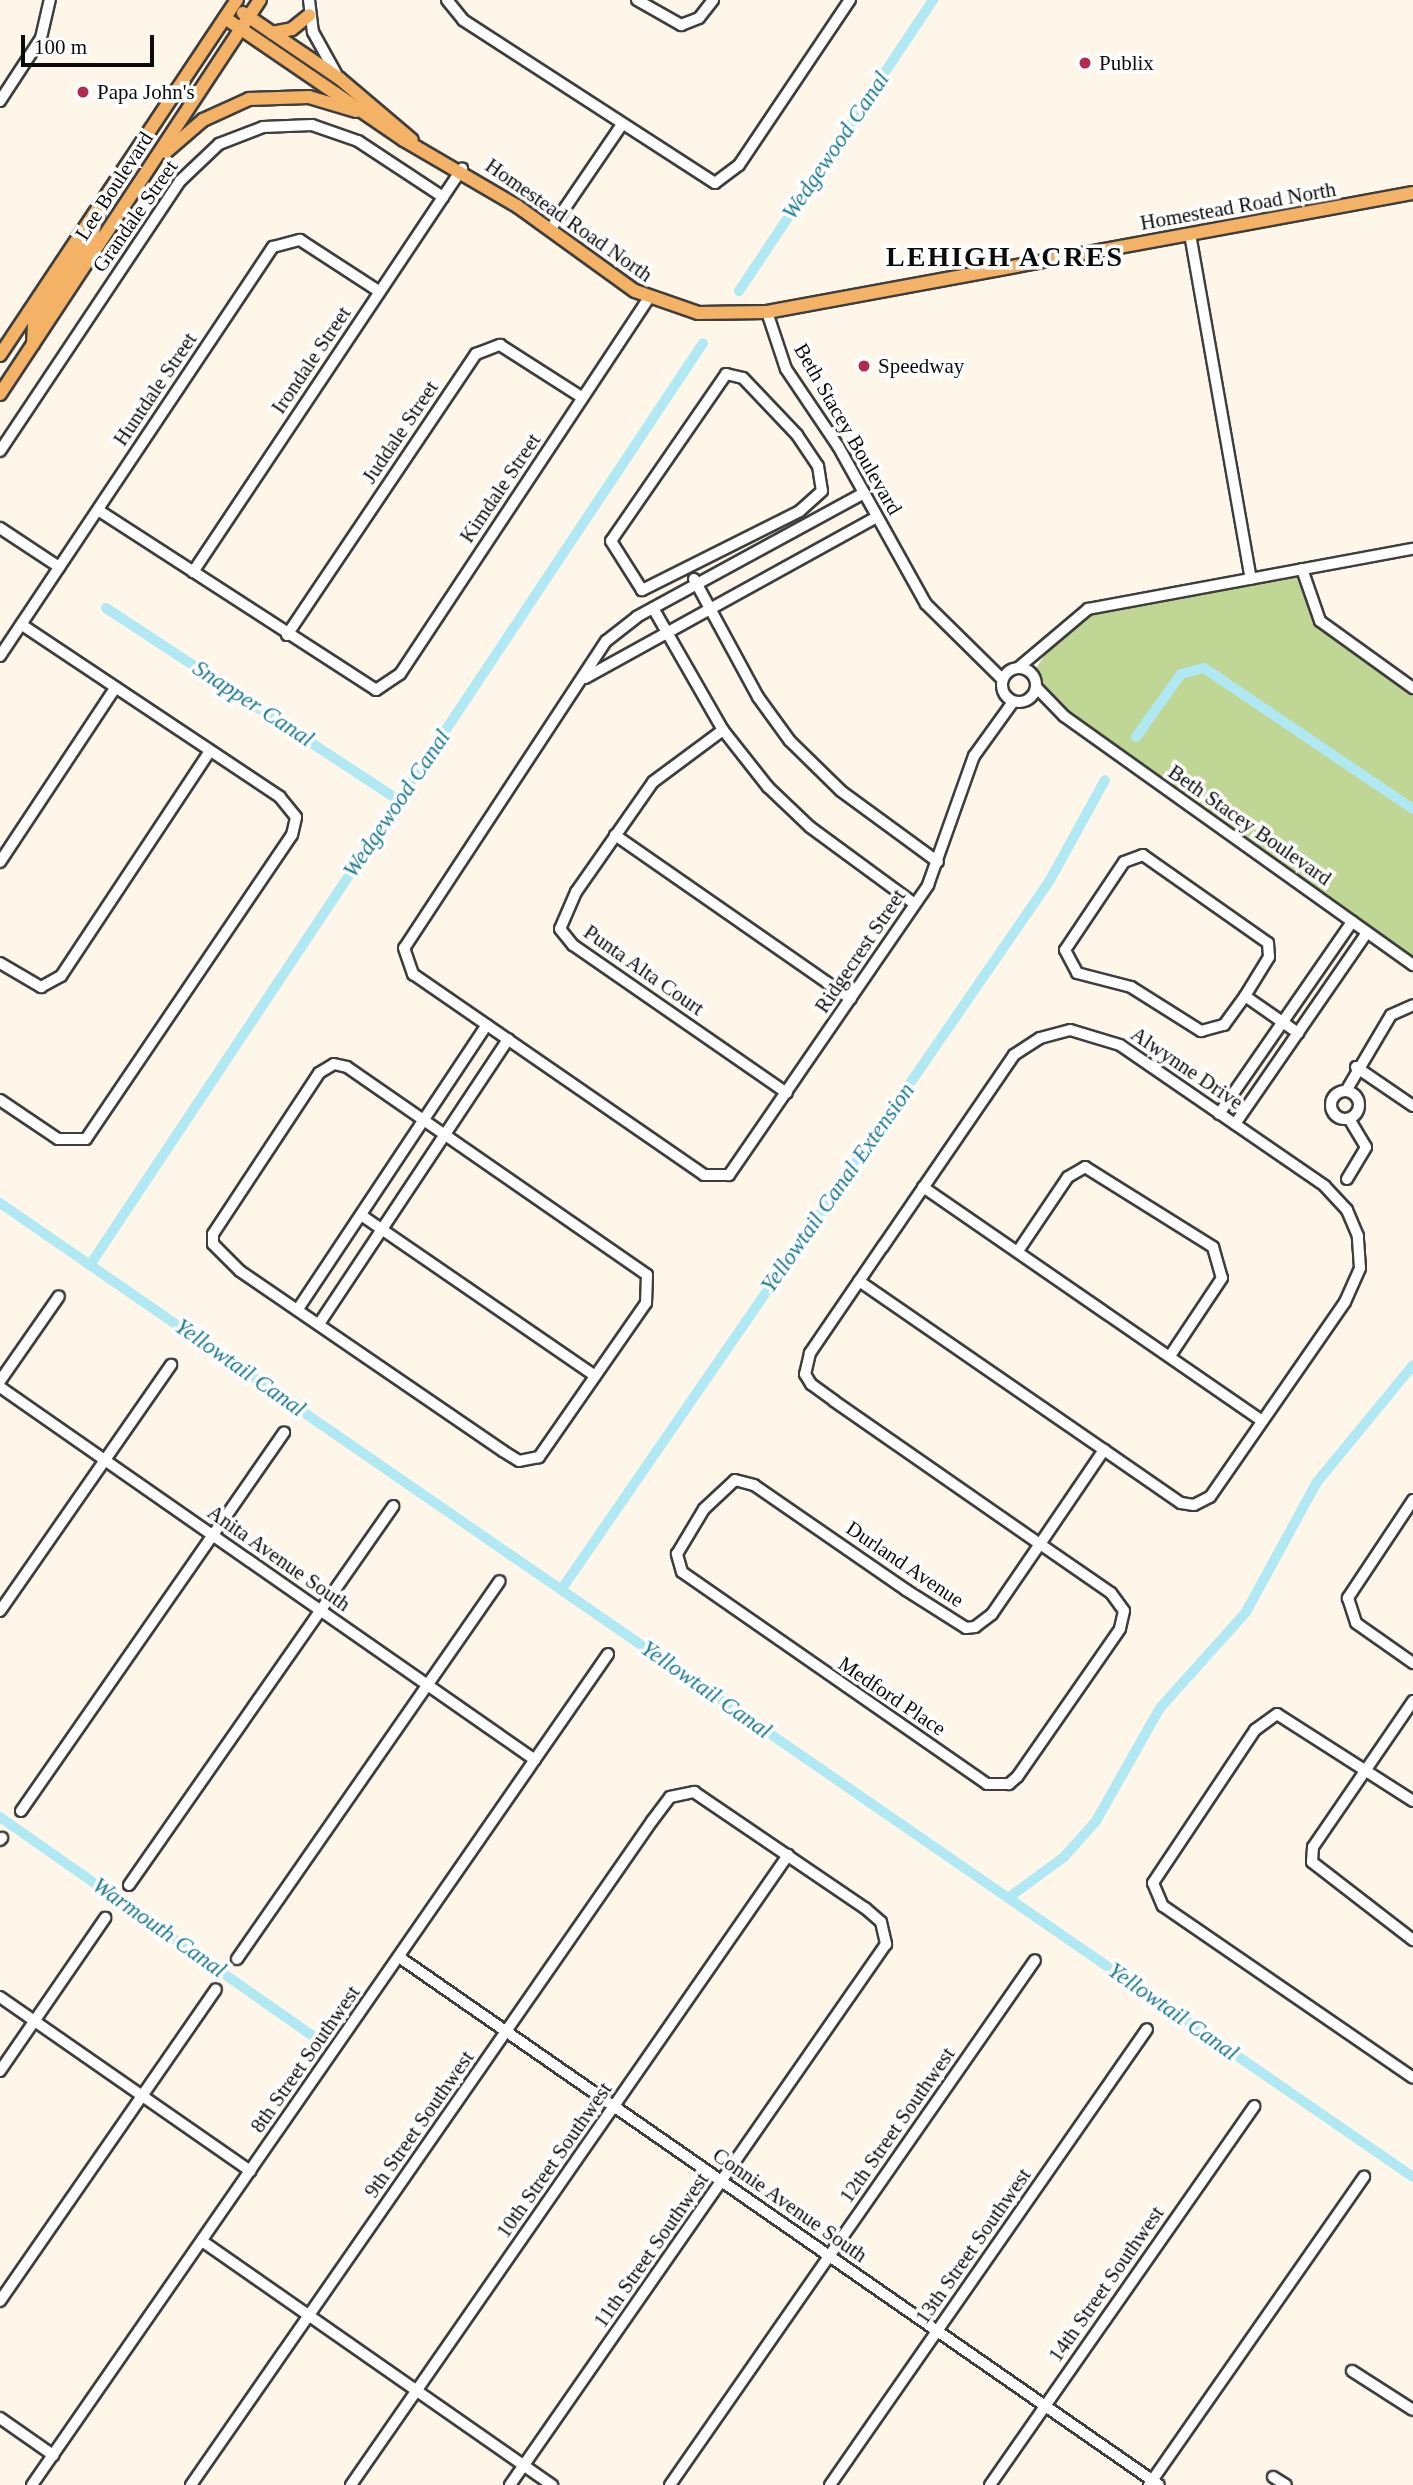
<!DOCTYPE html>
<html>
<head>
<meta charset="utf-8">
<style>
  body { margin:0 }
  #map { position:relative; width:1413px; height:2485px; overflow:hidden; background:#fef6e9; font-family:"Times New Roman",serif }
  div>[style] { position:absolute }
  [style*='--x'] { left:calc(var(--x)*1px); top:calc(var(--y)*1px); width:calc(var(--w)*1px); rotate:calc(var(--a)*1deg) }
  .forest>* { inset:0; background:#c0d695 }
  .canal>* { height:10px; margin:-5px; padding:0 5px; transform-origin:5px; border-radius:5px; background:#b0e8f3 }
  .roads { filter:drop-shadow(2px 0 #3e3e3e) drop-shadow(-2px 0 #3e3e3e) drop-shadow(0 2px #3e3e3e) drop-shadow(0 -2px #3e3e3e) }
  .minor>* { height:10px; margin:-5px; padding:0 5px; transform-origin:5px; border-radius:5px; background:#fff }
  .minor>.ring { margin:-5px; padding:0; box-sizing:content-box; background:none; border:10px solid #fff; border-radius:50% }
  .major>* { height:12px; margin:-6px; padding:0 6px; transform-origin:6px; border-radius:6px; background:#f3b265 }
  .dots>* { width:19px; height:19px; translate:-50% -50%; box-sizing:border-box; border:4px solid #fff; border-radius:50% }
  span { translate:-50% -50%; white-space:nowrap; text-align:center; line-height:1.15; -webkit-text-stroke:7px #fff; paint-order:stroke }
  .poi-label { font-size:21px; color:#0b0b0b }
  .left { translate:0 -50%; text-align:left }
  .street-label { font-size:21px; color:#0b0b0b }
  .water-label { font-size:23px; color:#1b7a96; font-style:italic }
  .district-label { font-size:28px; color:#0b0b0b; font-weight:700; letter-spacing:2px }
  .scale { position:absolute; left:21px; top:35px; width:133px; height:32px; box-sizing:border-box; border:4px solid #0b0b0b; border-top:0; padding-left:9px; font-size:21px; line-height:24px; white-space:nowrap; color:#0b0b0b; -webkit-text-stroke:5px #fff; paint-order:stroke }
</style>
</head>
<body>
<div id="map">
  <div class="forest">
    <i style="clip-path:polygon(1299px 574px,1317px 624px,1413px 693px,1413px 959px,1067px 712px,1041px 687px,1035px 670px,1055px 639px,1089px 613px)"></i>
  </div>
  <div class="canal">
    <i style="--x:739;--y:291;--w:350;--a:-56.3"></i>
    <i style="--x:106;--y:608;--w:352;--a:33.3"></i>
    <i style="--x:1136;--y:737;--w:77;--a:-54.5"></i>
    <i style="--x:1181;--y:674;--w:24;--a:-15"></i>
    <i style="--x:1204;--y:668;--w:252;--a:34"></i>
    <i style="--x:0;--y:1203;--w:1716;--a:34.58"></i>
    <i style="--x:90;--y:1265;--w:1107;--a:-56.38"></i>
    <i style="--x:561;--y:1590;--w:862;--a:-55.44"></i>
    <i style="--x:1050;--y:880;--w:114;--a:-61.2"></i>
    <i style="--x:0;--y:1817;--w:389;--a:35"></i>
    <i style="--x:1008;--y:1898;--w:69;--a:-36.2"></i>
    <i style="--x:1064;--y:1857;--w:48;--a:-48.4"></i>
    <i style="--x:1096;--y:1821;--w:130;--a:-60.5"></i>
    <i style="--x:1160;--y:1708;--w:129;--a:-48.1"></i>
    <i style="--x:1246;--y:1612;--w:148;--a:-61.4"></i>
    <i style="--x:1317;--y:1482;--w:151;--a:-50.6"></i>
  </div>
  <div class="roads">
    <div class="minor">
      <i style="--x:309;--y:0;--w:32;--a:83"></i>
      <i style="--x:313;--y:32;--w:51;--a:60.9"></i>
      <i style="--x:447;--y:0;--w:26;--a:51"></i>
      <i style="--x:463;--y:20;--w:300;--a:32.9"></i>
      <i style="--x:715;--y:183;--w:30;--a:-37"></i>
      <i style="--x:739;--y:165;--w:199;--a:-56.1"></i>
      <i style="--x:637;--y:0;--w:51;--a:29.6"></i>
      <i style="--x:681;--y:25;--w:19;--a:-21"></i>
      <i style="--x:699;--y:18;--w:23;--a:-52"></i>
      <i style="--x:0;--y:101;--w:75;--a:-56.9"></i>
      <i style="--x:41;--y:38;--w:39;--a:-77"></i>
      <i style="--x:550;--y:230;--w:126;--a:-55.7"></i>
      <i style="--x:1190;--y:234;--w:350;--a:80"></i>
      <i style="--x:767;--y:312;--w:60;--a:71.6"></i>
      <i style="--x:786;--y:369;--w:93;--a:56"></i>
      <i style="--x:838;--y:446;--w:181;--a:60.9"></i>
      <i style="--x:926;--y:604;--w:107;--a:44.6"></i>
      <i style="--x:726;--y:374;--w:17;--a:13"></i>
      <i style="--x:743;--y:378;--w:79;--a:46.5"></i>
      <i style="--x:797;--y:435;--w:37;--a:56"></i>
      <i style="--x:818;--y:466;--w:25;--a:81"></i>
      <i style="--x:822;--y:491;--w:30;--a:138"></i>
      <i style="--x:800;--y:511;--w:177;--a:153.4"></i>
      <i style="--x:642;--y:590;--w:58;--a:-122.3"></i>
      <i style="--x:611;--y:541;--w:203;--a:-55.4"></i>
      <i style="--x:0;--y:451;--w:324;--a:-56.3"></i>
      <i style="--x:180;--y:181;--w:54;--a:-43.5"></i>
      <i style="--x:219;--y:144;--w:47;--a:-21.1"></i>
      <i style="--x:263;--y:127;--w:49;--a:-2.3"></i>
      <i style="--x:312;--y:125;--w:49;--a:19.2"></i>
      <i style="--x:358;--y:141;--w:102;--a:33.4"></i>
      <i style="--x:864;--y:493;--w:259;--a:151.4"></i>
      <i style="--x:637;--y:617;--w:39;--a:142"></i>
      <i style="--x:606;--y:641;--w:367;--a:123.3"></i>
      <i style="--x:404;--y:948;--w:28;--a:71"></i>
      <i style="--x:413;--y:974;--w:354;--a:34.6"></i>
      <i style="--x:704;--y:1175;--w:25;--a:0"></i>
      <i style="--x:729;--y:1175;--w:352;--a:-55.5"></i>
      <i style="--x:928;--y:885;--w:137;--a:-70.4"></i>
      <i style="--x:974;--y:756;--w:67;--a:-54.2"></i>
      <i style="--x:98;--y:510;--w:331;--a:32.9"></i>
      <i style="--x:376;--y:690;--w:29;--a:-34"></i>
      <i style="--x:400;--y:674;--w:450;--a:-56.5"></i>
      <i style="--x:0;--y:528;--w:71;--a:33.5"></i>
      <i style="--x:1302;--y:569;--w:55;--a:70.9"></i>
      <i style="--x:1320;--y:621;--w:115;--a:35.8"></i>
      <i style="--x:193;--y:572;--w:485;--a:-56.3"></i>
      <i style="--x:694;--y:579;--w:134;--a:61.5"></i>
      <i style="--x:758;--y:697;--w:54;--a:54"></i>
      <i style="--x:790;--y:741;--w:71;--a:44.4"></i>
      <i style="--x:841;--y:791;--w:120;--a:36.2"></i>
      <i style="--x:653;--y:608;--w:141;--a:60.2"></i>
      <i style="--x:723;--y:730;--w:73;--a:51.7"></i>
      <i style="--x:768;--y:787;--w:58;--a:43.6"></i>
      <i style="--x:810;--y:827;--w:130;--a:36.3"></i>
      <i style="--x:287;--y:635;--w:339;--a:-56.1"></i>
      <i style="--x:476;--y:354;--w:26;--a:-21"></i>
      <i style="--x:500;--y:345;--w:98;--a:32.6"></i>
      <i style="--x:0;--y:656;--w:492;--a:-56.3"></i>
      <i style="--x:273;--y:247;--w:28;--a:-15"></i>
      <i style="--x:300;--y:240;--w:95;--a:33"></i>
      <i class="ring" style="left:1002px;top:668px;width:24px;height:24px"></i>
      <i style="--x:1018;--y:668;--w:92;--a:-40.1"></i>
      <i style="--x:1088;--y:609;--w:330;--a:-10.5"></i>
      <i style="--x:585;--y:678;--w:333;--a:-28.9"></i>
      <i style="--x:1036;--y:687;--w:40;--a:46"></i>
      <i style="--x:1064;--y:716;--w:429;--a:35.5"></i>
      <i style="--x:723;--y:730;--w:87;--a:143.4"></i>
      <i style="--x:653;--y:782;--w:134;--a:125"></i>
      <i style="--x:576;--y:892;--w:40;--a:113.4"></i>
      <i style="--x:560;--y:929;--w:21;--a:51"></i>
      <i style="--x:573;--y:945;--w:260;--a:34.7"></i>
      <i style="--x:615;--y:835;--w:287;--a:34.8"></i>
      <i style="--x:0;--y:862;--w:209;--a:-56.5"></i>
      <i style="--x:0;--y:963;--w:48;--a:30.3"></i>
      <i style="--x:41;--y:987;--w:23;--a:-29"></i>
      <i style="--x:61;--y:976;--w:270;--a:-56.5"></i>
      <i style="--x:1245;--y:996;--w:46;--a:-58.4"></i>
      <i style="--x:1269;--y:957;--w:14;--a:-94"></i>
      <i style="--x:1268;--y:943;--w:153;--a:-144.9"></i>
      <i style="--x:1143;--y:855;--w:20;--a:160"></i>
      <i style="--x:1124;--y:862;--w:106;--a:123.8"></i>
      <i style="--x:1065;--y:950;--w:26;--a:62"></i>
      <i style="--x:1077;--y:973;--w:56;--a:14.5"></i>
      <i style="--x:1131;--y:987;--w:83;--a:32.2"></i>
      <i style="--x:1201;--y:1031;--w:24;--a:-15"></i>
      <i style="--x:1224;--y:1025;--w:36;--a:-54"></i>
      <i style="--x:1245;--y:996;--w:65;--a:34.9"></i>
      <i style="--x:334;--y:1064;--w:13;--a:13"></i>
      <i style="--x:347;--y:1067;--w:365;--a:34.7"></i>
      <i style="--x:647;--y:1275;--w:28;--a:92"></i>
      <i style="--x:646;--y:1303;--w:188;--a:124.8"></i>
      <i style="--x:539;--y:1457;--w:20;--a:169"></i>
      <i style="--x:519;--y:1461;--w:19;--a:-148"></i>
      <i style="--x:503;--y:1451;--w:319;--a:-145.6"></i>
      <i style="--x:240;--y:1271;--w:38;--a:-135"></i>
      <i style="--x:213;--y:1244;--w:10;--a:-90"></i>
      <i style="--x:213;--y:1234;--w:193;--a:-56.6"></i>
      <i style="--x:319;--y:1073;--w:17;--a:-31"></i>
      <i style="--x:1356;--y:1067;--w:69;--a:34.4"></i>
      <i style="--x:1346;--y:1091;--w:88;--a:-59.4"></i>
      <i style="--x:1391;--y:1015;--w:24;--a:-24"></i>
      <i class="ring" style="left:1331px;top:1091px;width:18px;height:18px"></i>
      <i style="--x:0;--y:1100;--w:70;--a:33.9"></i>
      <i style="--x:58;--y:1139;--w:28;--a:0"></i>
      <i style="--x:86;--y:1139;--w:367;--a:-55.9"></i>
      <i style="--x:292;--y:835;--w:18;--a:-77"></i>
      <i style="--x:296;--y:817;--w:26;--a:-129"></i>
      <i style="--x:280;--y:797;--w:311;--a:-146.3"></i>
      <i style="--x:1219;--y:1114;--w:234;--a:-55.3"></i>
      <i style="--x:1235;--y:1124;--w:232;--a:-55.4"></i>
      <i style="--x:1347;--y:1179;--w:37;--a:-59"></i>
      <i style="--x:1366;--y:1147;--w:33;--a:-121"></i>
      <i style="--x:923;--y:1187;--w:412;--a:34.6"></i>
      <i style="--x:361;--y:1215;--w:284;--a:34.5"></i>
      <i style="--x:1018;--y:1251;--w:89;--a:-56"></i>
      <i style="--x:1068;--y:1177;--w:20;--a:-30"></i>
      <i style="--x:1085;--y:1167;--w:151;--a:32"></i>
      <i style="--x:1213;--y:1247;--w:32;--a:74"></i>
      <i style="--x:1222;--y:1278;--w:94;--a:123.7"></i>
      <i style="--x:859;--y:1281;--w:391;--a:34.6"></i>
      <i style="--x:1181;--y:1503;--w:13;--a:9"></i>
      <i style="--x:1194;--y:1505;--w:18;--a:-27"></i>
      <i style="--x:1210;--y:1497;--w:237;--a:-55.3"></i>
      <i style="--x:1345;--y:1302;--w:37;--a:-66"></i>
      <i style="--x:1360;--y:1268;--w:32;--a:-94"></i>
      <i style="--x:1358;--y:1236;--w:28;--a:-113"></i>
      <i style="--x:1347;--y:1210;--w:33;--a:-133"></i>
      <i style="--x:1325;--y:1186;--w:249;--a:-145.5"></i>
      <i style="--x:1120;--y:1045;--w:52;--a:-163.3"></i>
      <i style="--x:1070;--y:1030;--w:31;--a:165"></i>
      <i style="--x:1040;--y:1038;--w:31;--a:147"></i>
      <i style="--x:1014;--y:1055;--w:232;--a:124.4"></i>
      <i style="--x:883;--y:1246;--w:130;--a:124.3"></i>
      <i style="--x:810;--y:1353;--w:22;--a:103"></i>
      <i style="--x:805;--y:1374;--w:12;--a:59"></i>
      <i style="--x:811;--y:1384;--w:29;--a:36"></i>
      <i style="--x:834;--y:1401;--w:251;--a:34.8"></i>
      <i style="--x:1040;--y:1544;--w:86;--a:34.6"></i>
      <i style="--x:1111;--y:1593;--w:22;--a:54"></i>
      <i style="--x:1124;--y:1611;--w:18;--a:103"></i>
      <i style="--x:1120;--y:1629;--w:180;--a:124.8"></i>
      <i style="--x:1017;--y:1777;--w:11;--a:139"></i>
      <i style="--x:1009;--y:1784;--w:22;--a:180"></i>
      <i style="--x:987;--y:1784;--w:371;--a:-145.2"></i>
      <i style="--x:682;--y:1572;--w:19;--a:-106"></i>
      <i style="--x:677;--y:1554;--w:52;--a:-59"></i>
      <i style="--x:704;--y:1509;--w:42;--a:-43.1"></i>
      <i style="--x:735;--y:1480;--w:20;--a:15"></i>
      <i style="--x:754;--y:1485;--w:185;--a:34.6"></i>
      <i style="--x:906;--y:1590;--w:71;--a:32.3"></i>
      <i style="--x:966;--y:1628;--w:9;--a:-6"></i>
      <i style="--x:975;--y:1627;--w:21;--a:-37"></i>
      <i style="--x:992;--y:1614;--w:85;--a:-55.6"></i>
      <i style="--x:1040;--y:1544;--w:114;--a:-55.8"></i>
      <i style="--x:298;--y:1309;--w:341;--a:-56.4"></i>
      <i style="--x:319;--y:1324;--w:342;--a:-56.4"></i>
      <i style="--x:0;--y:1381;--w:103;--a:-55.2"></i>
      <i style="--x:0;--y:1387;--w:652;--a:34.88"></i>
      <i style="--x:1413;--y:1500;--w:118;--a:123.6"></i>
      <i style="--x:1348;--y:1598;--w:26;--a:72"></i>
      <i style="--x:1356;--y:1623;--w:70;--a:35.1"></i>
      <i style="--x:0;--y:1611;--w:300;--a:-55.2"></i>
      <i style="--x:1413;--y:1701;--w:177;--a:124.4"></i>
      <i style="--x:1313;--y:1847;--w:15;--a:94"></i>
      <i style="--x:1312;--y:1862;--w:128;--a:37.7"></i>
      <i style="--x:1413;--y:1801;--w:161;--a:-147.4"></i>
      <i style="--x:1277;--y:1714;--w:27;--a:144"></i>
      <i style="--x:1255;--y:1730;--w:184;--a:123.7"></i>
      <i style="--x:1153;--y:1883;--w:25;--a:67"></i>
      <i style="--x:1163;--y:1906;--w:303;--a:34.5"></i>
      <i style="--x:21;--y:1811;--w:461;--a:-55.2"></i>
      <i style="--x:0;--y:1840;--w:3;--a:-45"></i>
      <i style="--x:129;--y:1885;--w:462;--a:-55.1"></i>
      <i style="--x:399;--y:1957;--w:925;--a:34.79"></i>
      <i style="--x:237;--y:1959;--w:460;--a:-55.2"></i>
      <i style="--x:0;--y:1997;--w:305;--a:34.8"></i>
      <i style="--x:0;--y:2071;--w:186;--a:-55.5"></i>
      <i style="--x:202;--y:2241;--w:427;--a:34.9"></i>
      <i style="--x:0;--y:2301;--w:379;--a:-55.3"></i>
      <i style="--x:1352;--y:2371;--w:72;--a:32.6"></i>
      <i style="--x:0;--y:2418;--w:65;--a:34.9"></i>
      <i style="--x:1273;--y:2477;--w:15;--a:32"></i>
      <i style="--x:32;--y:2485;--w:1011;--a:-55.27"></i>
      <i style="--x:191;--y:2485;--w:808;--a:-55.23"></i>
      <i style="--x:652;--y:1821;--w:30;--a:-53"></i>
      <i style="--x:670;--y:1797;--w:25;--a:-12"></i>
      <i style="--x:694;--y:1792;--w:207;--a:34.2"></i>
      <i style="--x:865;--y:1908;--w:21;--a:41"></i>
      <i style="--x:881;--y:1922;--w:23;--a:77"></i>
      <i style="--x:886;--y:1944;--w:659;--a:124.8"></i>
      <i style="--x:351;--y:2485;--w:767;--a:-55.25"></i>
      <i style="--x:670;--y:2485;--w:639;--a:-55.19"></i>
      <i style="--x:830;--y:2485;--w:555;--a:-55.19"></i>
      <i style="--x:990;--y:2485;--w:462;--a:-55.1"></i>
      <i style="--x:1149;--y:2485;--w:376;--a:-55.1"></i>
    </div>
    <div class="major">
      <i style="--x:243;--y:13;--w:117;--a:34.2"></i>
      <i style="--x:340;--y:79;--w:94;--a:40.3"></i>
      <i style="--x:225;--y:18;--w:217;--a:34.3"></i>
      <i style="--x:404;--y:140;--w:131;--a:30.3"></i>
      <i style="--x:517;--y:206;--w:145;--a:35.8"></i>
      <i style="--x:635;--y:291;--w:67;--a:19.2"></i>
      <i style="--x:698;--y:313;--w:69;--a:-0.8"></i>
      <i style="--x:767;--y:312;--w:657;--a:-10.44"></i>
      <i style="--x:272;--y:33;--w:20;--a:-11"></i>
      <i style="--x:292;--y:29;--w:22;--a:-39"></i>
      <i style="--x:166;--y:152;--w:49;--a:-40.9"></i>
      <i style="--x:203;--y:120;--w:51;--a:-24.5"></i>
      <i style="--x:249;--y:99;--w:60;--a:-1.9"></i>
      <i style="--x:309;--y:97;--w:49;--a:16.6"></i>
      <i style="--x:33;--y:344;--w:20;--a:-87"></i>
      <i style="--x:34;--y:324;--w:109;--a:-57.3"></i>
      <i style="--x:93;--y:232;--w:19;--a:-74"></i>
      <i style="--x:0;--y:355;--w:427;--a:-56.3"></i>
      <i style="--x:0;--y:394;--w:472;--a:-56.6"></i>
    </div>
  </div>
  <div class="dots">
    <i style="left:1085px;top:63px;background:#b42a4e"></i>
    <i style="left:83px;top:92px;background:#b42a4e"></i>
    <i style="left:864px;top:366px;background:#b42a4e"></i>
  </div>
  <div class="poi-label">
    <span class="left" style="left:1099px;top:63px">Publix</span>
    <span class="left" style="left:97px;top:92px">Papa John's</span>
    <span class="left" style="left:878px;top:366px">Speedway</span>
  </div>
  <div class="street-label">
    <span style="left:114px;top:186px;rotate:-57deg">Lee Boulevard</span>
    <span style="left:1238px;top:206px;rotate:-10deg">Homestead Road North</span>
    <span style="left:135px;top:216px;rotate:-55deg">Grandale Street</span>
    <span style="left:569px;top:220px;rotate:35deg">Homestead Road North</span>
    <span style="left:311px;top:360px;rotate:-56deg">Irondale Street</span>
    <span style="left:155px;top:389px;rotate:-56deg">Huntdale Street</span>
    <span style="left:848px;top:429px;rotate:60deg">Beth Stacey Boulevard</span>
    <span style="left:400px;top:432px;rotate:-56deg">Juddale Street</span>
    <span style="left:500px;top:488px;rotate:-56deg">Kimdale Street</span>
    <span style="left:1250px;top:825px;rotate:35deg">Beth Stacey Boulevard</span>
    <span style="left:860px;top:951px;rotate:-56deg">Ridgecrest Street</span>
    <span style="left:644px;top:970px;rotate:35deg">Punta Alta Court</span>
    <span style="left:1187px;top:1068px;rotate:34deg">Alwynne Drive</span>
    <span style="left:279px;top:1558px;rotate:35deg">Anita Avenue South</span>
    <span style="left:905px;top:1564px;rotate:34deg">Durland Avenue</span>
    <span style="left:892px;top:1696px;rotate:34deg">Medford Place</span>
    <span style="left:305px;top:2059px;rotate:-55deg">8th Street Southwest</span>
    <span style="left:419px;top:2124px;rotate:-55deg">9th Street Southwest</span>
    <span style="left:897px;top:2125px;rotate:-55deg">12th Street Southwest</span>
    <span style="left:554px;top:2160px;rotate:-55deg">10th Street Southwest</span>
    <span style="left:790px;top:2205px;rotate:35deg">Connie Avenue South</span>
    <span style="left:973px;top:2246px;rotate:-55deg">13th Street Southwest</span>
    <span style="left:651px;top:2250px;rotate:-55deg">11th Street Southwest</span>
    <span style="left:1106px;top:2284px;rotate:-55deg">14th Street Southwest</span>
  </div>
  <div class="water-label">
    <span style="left:836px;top:146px;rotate:-56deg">Wedgewood Canal</span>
    <span style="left:253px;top:704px;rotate:33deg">Snapper Canal</span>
    <span style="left:397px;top:804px;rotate:-56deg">Wedgewood Canal</span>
    <span style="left:838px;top:1188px;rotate:-55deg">Yellowtail Canal Extension</span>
    <span style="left:240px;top:1368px;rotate:35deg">Yellowtail Canal</span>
    <span style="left:706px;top:1690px;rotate:35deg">Yellowtail Canal</span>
    <span style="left:159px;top:1928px;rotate:35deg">Warmouth Canal</span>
    <span style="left:1173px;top:2012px;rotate:35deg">Yellowtail Canal</span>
  </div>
  <div class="district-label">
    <span style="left:1005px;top:257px">LEHIGH ACRES</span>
  </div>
  <div class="scale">100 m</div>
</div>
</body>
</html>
